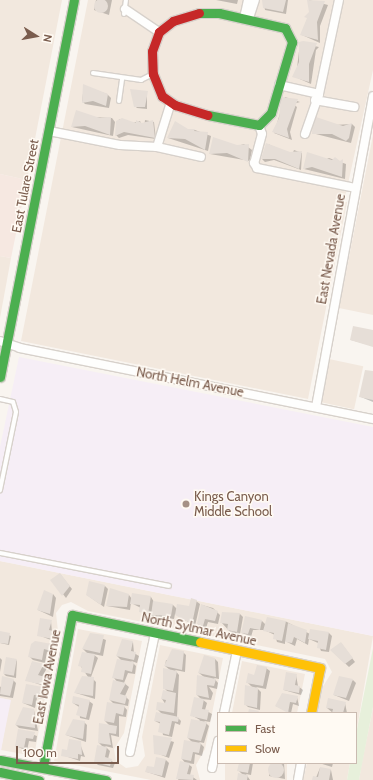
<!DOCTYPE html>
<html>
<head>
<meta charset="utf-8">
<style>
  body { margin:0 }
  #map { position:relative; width:373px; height:780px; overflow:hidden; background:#f9f5f0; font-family:Cabin,sans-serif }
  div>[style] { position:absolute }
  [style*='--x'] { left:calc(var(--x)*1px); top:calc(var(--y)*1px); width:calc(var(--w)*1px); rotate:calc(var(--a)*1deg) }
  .residential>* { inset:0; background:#f2e8de; transform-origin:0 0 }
  .commercial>* { inset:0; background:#f6e8e1 }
  .education>* { inset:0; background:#f6eef6 }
  .green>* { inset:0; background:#e7f0db }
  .shadow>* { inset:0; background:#0003 }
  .building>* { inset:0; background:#e6ded7; transform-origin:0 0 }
  .round { border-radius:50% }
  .roads { filter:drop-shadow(1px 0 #d7d1cb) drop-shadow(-1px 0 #d7d1cb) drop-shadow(0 1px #d7d1cb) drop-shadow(0 -1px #d7d1cb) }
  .lane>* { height:4px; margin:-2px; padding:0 2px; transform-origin:2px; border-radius:2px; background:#fefefd }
  .street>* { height:8px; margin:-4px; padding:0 4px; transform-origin:4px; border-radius:4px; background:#fefefd }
  .fast>* { height:9px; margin:-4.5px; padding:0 4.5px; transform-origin:4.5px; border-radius:4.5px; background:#4caf50 }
  .slow>* { height:9px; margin:-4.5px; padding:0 4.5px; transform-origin:4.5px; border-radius:4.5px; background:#ffc107 }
  .jam>* { height:9px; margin:-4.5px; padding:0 4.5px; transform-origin:4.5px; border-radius:4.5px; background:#c62828 }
  .dots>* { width:11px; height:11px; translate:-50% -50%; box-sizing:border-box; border:2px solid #fffaf3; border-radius:50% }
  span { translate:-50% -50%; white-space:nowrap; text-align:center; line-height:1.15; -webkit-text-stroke:3px #fffaf3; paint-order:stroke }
  .street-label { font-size:13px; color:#7a5c4d }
  .poi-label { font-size:13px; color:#7a5c4d }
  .left { translate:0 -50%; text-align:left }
  .legend { position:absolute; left:217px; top:712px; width:140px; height:52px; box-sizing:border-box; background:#fffaf3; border:1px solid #cabbb1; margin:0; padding:5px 7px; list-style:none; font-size:12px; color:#7a5c4d }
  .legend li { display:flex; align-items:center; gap:8px; height:20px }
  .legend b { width:20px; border:1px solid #cabbb1 }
  .north { position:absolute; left:16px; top:16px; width:40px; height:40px; -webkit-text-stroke:3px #fffaf3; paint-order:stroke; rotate:101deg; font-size:11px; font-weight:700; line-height:16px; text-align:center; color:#7a5c4d }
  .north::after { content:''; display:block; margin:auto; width:14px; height:18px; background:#7a5c4d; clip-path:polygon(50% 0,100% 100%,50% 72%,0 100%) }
  .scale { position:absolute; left:16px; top:746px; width:103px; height:18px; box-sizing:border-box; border:2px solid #7a5c4d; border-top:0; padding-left:5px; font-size:12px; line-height:14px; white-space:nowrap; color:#7a5c4d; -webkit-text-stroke:3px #fffaf3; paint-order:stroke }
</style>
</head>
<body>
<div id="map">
  <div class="residential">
    <i style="clip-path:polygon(0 0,62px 0,27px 180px,0 174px)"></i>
    <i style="clip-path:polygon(88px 0,373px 0,373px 70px,344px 202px,347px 202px,308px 399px,21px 341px)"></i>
    <i style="clip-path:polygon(373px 135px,373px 315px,339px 308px)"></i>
    <i style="clip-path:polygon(0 256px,11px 258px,0 318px)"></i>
    <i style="left:329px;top:359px;width:35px;height:44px;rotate:12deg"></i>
    <i style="clip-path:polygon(0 561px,373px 636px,356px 734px,356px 713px,317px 713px,322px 688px,332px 672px,325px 659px,88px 611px,71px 602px,62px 605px,56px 613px,58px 631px,34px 756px,1px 750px,10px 700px,0 698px)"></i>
    <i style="clip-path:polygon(78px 629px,142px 641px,124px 733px,114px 749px,116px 761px,126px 768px,138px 766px,145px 756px,142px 737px,160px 645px,223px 658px,205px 749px,196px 765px,200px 780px,151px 780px,54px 761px)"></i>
    <i style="clip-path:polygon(242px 661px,305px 674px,297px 713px,232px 713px)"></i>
    <i style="clip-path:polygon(373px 708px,373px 780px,359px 780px,362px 762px)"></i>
    <i style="left:225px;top:763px;width:62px;height:17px"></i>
    <i style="clip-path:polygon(307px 763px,350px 763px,347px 780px,303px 780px)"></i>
  </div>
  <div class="commercial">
    <i style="clip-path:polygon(0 174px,27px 180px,11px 258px,0 256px)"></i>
  </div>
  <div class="education">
    <i style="clip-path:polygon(19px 357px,373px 427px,373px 636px,0 561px,0 447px)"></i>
    <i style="clip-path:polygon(0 698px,11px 700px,1px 750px,0 750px)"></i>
  </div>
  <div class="green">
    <i style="clip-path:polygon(373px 648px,373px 707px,359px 780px,347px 780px,350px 763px,356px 763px,356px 734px)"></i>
  </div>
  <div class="shadow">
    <i style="clip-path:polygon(96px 0,112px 0,109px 15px,94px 10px)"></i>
    <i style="clip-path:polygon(216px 0,238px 0,237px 4px)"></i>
    <i style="clip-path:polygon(263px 0,288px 0,286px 14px,265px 10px)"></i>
    <i style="clip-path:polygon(309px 0,328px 5px,320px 26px,320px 43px,302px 35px,309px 15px)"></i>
    <i style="clip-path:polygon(300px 43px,319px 47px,316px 50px,311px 84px,293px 76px,296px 76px)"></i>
    <i style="clip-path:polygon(84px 86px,107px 94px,111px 98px,109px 108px,85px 104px,82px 101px)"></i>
    <i style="clip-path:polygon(147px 92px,147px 109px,137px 108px,135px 106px)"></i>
    <i style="clip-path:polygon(285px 97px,300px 102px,293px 104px,297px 107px,290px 132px,292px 140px,274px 133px)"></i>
    <i style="clip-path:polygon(91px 117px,112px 118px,115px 122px,113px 136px,72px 127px)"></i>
    <i style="clip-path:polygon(119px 119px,133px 123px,140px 121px,144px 129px,145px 120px,154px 122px,156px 139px,128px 135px,119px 138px,116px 135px)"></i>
    <i style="clip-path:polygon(352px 124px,355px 127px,351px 143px,312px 133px,334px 125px)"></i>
    <i style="clip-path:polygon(195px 130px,211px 136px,208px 151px,168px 138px)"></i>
    <i style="clip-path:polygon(244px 144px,252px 150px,250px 161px,210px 154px)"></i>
    <i style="clip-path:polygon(268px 144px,292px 155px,294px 150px,302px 153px,301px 170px,274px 160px,265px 162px,262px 159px)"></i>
    <i style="clip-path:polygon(329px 158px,346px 164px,345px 179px,304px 169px)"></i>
    <i style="clip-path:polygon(373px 331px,373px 346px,351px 340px)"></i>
    <i style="clip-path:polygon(373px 372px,373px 402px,361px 397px)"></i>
    <i style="clip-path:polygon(60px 574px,72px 589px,66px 598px,52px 580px)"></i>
    <i style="clip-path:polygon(105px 586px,108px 589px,104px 607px,87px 595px)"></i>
    <i style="clip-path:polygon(53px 594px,56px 598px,53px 617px,38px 610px)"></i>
    <i style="clip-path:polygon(133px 594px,151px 597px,154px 602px,173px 605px,177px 609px,190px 608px,196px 601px,200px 604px,195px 626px,175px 614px,174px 619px,143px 615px,141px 608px,131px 603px,130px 610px,107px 606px,129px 595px,132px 599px)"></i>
    <i style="clip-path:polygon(202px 605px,213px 608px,220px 615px,218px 624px,208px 622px,206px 628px,198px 624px)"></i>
    <i style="clip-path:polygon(240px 614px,243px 617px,240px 634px,231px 633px,221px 622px)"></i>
    <i style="clip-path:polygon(51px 621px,52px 632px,57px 635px,56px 642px,38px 635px)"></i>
    <i style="clip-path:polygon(262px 621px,266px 625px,285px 621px,310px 634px,311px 630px,329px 633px,332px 636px,329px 652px,321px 651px,318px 643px,309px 639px,308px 645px,297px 639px,295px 646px,285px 641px,285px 644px,277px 642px,275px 635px,264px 630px,253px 630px,251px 637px,242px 633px)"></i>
    <i style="clip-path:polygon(0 632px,11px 636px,9px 645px,0 643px)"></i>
    <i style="clip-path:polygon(91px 634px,106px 640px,103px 656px,93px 654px,98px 658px,91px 677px,96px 682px,95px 699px,76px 693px,88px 677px,80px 665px,88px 654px,83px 649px)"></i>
    <i style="clip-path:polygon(133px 642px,134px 653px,139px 656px,137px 663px,131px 661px,136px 666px,135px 674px,128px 673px,124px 683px,129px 687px,125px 696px,129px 700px,128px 706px,123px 705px,127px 710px,126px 717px,119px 716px,119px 737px,111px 735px,113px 748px,105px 746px,110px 751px,108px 759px,115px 763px,113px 768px,98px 765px,95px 762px,103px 747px,99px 743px,110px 726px,105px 721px,115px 705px,110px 700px,118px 683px,114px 678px,122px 661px,117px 656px)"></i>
    <i style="clip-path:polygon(341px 643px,355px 662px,349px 667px,331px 650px)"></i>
    <i style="clip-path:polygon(32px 645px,52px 645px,54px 653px,47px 652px,45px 663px,33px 660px,30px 657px)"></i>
    <i style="clip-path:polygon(183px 652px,186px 655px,185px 672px,175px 670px,179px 675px,177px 717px,181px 721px,180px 725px,175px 723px,172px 737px,163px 735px,161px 724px,155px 721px,162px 714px,157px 709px,166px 705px,162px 699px,168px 692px,164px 688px,170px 670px,165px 666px,166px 660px,171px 661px)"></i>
    <i style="clip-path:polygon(0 658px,2px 660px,0 672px)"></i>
    <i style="clip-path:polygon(215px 659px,218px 662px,219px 679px,214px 678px,218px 683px,217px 689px,209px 687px,213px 693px,211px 700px,202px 699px,207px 703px,205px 710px,212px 714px,210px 722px,204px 721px,209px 726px,204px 743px,199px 742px,204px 747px,202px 756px,195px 754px,194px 764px,187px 763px,192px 767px,190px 775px,197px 780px,178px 780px,186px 764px,182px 759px,193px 743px,188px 738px,200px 720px,191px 715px,202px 700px,197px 695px,204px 677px,199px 673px)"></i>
    <i style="clip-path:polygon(17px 660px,16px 678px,6px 676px,4px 674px)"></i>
    <i style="clip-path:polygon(32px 663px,47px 668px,42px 677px,48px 681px,47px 687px,26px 680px)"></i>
    <i style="clip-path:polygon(266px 668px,270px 671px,266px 689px,256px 687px,261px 692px,260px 710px,248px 707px,245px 704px,252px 687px,247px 682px)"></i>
    <i style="clip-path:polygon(296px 675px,298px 686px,303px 690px,301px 695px,284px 690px)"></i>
    <i style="clip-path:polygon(13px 680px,16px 683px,13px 698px,0 696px,0 687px)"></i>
    <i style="clip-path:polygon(353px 680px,356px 683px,349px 701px,334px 695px)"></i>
    <i style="clip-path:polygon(42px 688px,44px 699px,37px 698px,35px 708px,23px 703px)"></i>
    <i style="clip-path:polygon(297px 697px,299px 706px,293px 704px,291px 713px,276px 706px)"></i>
    <i style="clip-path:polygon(89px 701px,93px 704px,89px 720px,80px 718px,79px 707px,73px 703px)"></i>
    <i style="clip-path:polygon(345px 703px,347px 713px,333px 713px,327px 708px)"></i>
    <i style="clip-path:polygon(34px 710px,38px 731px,19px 728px,16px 725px)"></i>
    <i style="clip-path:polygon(84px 722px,87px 725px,86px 742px,66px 735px)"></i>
    <i style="clip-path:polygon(19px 730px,37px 736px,36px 742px,29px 741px,27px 751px,16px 746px)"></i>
    <i style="clip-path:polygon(154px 736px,174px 742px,169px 758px,156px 753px)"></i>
    <i style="clip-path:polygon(79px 741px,85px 757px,81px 756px,80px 761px,62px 755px)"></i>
    <i style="clip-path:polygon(166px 760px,169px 763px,165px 778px,147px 772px)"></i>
    <i style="clip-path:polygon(240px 763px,253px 763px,251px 775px,246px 774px,250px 780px,238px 780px,243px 775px,238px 770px)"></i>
    <i style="clip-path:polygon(272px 763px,284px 763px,285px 779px,269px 776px)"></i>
    <i style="clip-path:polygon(319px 763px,333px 763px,332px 767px)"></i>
    <i style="clip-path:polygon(320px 768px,331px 770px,333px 780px,315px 780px)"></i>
  </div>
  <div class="building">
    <i class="round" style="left:94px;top:-1px;width:14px;height:14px"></i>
    <i style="clip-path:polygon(262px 0,286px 0,283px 12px,263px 8px)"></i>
    <i style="clip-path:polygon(307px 0,325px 1px,317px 22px,318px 40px,300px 35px,307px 18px,304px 17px,309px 12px)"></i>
    <i style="clip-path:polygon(303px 41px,317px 43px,309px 64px,309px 82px,292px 77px,299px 62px,299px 42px)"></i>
    <i style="clip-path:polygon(83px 84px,108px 94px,106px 106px,93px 101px,82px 103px)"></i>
    <i style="clip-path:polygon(130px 89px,148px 91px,145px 107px,134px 107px)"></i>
    <i style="clip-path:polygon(281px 97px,298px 99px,287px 129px,289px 138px,272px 132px,279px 118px)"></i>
    <i style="clip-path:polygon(76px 110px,100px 118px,111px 117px,110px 135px,85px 126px,71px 127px)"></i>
    <i style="clip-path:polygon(313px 116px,343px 126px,352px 123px,349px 138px,346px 141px,332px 134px,312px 134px)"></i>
    <i style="clip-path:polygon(122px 118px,136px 123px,136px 120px,142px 123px,153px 120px,155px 138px,124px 132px,115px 136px,116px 121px)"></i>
    <i style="clip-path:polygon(175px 121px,188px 129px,195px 129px,194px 131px,208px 132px,205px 150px,185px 139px,167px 138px)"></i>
    <i style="clip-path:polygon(213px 137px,237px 145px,249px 144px,248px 162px,227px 153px,209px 154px)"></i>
    <i style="clip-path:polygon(266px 143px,290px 152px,302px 151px,299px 169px,275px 159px,261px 159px)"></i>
    <i style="clip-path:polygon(307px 152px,332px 160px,335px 157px,340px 161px,343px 159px,342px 177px,312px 167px,303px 169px)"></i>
    <i style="clip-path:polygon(353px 326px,373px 330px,373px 347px,350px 340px)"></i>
    <i style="clip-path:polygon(365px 370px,373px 371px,373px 400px,359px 397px)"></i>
    <i style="clip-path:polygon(60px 573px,70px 586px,62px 596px,50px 580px)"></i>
    <i style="clip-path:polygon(89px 581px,105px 585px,101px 605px,86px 595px)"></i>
    <i style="clip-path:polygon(110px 588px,129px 594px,127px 607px,106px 606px)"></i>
    <i style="clip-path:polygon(44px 590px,53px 594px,50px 614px,37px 610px)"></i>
    <i style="clip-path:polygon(132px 593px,151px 596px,148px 614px,139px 612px,140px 605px,130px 604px)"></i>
    <i style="clip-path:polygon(191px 598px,197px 600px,192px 624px,175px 615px,177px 604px,189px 606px)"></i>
    <i style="clip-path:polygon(153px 601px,173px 604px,171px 616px,151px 615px)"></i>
    <i style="clip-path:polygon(201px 604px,218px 611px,215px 621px,205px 619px,203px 626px,197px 624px)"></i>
    <i style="clip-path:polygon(222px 612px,240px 613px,237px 632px,227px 630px,228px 624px,220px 623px)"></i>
    <i style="clip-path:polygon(245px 616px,262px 620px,260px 630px,250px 628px,248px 634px,241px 633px)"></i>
    <i style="clip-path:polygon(267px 617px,286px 621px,282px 641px,273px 639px,274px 633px,263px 631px)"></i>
    <i style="clip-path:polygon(40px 618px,52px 620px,49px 630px,54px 631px,53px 639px,37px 636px)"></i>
    <i style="clip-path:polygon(288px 623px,307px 630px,305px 643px,294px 637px,292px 643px,285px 642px)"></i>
    <i style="clip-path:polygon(310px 629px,329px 632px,326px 650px,317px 648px,318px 641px,308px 639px)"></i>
    <i style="clip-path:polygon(0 631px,10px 633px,8px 644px,0 643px)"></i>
    <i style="clip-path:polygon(90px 633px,104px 635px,100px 653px,82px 649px)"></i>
    <i style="clip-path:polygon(122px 639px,133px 641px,131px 651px,136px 652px,134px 660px,116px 656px)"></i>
    <i style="clip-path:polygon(35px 641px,52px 644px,51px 651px,44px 649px,42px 660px,28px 657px,31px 644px)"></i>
    <i style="clip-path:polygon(341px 642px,353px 658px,345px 664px,330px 650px)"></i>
    <i style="clip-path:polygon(172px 649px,184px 651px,182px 670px,164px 666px)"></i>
    <i style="clip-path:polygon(82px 652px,95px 654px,91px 674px,81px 672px,82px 667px,78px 666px)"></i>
    <i style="clip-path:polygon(204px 655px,215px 658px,216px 677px,198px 673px)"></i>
    <i style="left:6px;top:657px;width:11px;height:17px;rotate:10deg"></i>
    <i style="clip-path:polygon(117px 659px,134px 662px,132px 672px,125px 670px,123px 680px,112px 678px)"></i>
    <i style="clip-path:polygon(32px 661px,44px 664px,38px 675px,45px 677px,44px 685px,25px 681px)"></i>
    <i style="clip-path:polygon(257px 665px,267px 667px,263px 686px,246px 683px,248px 673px,254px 675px)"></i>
    <i style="clip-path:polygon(163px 668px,177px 671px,173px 691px,163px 689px)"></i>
    <i style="clip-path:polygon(286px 672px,297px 674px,295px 685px,300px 686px,299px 693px,283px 690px)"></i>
    <i style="clip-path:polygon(197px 675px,216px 679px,214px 686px,207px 685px,209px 698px,196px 695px)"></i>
    <i style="clip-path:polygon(2px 676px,14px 679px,10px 696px,0 694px)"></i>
    <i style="clip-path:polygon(82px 676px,94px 677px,93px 696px,74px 693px)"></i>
    <i style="clip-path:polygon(339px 676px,353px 679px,346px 698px,333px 695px)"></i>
    <i style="clip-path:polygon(113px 680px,126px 683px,120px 694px,127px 696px,125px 704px,109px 700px)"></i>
    <i style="clip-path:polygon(26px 684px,43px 687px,41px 696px,34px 695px,32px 705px,22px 703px)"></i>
    <i style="clip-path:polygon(245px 685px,258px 688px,257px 708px,244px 705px)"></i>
    <i style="clip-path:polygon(163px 690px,176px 693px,174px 713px,156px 710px,157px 702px,165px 703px,166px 700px,161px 699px)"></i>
    <i style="clip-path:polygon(282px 693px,298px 696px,296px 703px,290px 702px,288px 713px,275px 706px)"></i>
    <i style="clip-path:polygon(73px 696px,90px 700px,86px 718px,76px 715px,79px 705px,72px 703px)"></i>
    <i style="clip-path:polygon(194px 697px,204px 699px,202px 709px,209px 710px,207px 720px,190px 716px)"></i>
    <i style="clip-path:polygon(328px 698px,346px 702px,343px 713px,332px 713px,333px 709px,326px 708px)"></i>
    <i style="clip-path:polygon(107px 702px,125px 705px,123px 715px,116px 713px,114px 723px,104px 721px)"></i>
    <i style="clip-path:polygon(23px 707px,34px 709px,35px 728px,15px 725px)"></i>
    <i style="clip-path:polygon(249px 709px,259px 711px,258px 713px,248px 713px)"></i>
    <i style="clip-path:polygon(156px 712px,179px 717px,178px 722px,172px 721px,169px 735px,158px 732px,160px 722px,154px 721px)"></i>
    <i style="clip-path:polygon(73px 719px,85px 721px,83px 739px,65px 735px)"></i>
    <i style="clip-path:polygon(191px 719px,207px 722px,201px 741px,187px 738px)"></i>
    <i style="clip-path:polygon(99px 723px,117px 726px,116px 734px,109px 733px,111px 745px,98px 743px)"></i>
    <i style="clip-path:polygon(18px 729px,35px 732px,33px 739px,26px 738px,24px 748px,15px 747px)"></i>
    <i style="clip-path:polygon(153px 735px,172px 738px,166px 756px,154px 754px)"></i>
    <i style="clip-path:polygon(69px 739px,81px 741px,82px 755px,78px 754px,78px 759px,61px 756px,62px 749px,67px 750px)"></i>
    <i style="clip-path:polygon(184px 740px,201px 743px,199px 753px,193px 752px,191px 761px,181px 759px)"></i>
    <i style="clip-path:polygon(97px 745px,107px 747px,105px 757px,112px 759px,110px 766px,94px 762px)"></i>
    <i style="clip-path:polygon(156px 757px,166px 759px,162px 776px,145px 772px,147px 766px,154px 767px)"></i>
    <i style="clip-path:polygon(180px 761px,190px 763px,187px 774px,194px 775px,193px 780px,176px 779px)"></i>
    <i class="round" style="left:268px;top:762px;width:16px;height:16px"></i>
    <i style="clip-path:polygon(239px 763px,250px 763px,248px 773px,237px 771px)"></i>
    <i style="clip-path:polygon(320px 767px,331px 769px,329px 780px,312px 780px,313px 776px,318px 777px)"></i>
    <i style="clip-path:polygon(238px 773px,248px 775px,247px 780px,237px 780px)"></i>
  </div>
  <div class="roads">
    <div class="lane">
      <i style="--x:124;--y:14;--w:14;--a:-82"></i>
      <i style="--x:93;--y:73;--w:49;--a:8.3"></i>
      <i style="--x:141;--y:80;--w:13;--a:-27"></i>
      <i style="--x:119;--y:101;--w:22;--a:-82"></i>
      <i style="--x:0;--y:399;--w:13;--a:13"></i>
      <i style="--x:13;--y:402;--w:10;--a:73"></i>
      <i style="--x:16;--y:412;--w:80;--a:101.6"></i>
      <i style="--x:0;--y:553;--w:172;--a:11"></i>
    </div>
    <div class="street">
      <i style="--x:248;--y:0;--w:14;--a:102"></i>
      <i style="--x:245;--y:14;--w:6;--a:45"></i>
      <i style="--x:249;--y:18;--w:19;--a:-72"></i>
      <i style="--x:125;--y:9;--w:41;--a:34.1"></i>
      <i style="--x:279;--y:85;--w:41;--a:12.7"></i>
      <i style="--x:319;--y:94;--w:96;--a:-78"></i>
      <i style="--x:315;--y:100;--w:40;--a:10"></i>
      <i style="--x:259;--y:125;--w:9;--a:72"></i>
      <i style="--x:262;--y:134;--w:30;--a:105"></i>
      <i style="--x:254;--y:163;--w:6;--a:59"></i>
      <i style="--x:257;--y:168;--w:100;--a:11.5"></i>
      <i style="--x:49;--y:131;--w:72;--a:11.2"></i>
      <i style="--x:120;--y:145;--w:37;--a:3"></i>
      <i style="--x:157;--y:147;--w:47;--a:-72.7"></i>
      <i style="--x:305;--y:134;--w:42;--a:-70.7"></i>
      <i style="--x:157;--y:147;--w:45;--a:12.8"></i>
      <i style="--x:0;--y:341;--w:21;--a:19"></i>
      <i style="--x:20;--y:348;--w:360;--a:11.4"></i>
      <i style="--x:316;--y:407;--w:316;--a:-79.6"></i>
      <i style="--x:224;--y:713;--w:63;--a:-78.2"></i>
      <i style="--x:130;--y:752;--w:122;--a:-78.1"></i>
      <i style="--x:212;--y:768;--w:28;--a:-77"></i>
      <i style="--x:298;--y:780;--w:17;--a:-80"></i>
    </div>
    <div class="fast">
      <i style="--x:199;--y:13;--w:20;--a:0"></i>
      <i style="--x:219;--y:13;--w:68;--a:12.8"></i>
      <i style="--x:285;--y:28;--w:16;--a:63"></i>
      <i style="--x:292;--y:42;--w:74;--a:106.5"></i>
      <i style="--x:271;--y:113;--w:17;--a:135"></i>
      <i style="--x:259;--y:125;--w:52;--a:-168.9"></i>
      <i style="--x:0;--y:377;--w:384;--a:-78.9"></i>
      <i style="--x:0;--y:760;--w:108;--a:10.7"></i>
      <i style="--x:43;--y:767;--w:155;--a:-79.2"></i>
      <i style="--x:72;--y:615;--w:131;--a:11.9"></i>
      <i style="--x:0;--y:772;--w:40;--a:12"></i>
    </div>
    <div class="slow">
      <i style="--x:200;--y:642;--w:123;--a:12.2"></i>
      <i style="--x:320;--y:668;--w:46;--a:101.3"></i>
    </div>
    <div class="jam">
      <i style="--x:199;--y:13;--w:27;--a:163"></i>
      <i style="--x:173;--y:21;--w:18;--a:142"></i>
      <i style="--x:159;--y:32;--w:20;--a:110"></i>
      <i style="--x:152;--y:51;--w:23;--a:88"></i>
      <i style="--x:153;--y:74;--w:24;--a:68"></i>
      <i style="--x:162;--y:96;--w:16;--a:35"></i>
      <i style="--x:175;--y:105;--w:34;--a:17"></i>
    </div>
  </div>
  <div class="dots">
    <i style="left:186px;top:504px;background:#a69286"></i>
  </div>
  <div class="street-label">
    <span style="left:25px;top:186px;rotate:-79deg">East Tulare Street</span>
    <span style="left:331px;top:249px;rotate:-80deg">East Nevada Avenue</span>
    <span style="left:190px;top:382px;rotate:11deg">North Helm Avenue</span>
    <span style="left:199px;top:629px;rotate:12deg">North Sylmar Avenue</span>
    <span style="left:47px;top:677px;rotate:-79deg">East Iowa Avenue</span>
  </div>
  <div class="poi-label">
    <span class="left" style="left:194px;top:504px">Kings Canyon<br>Middle School</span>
  </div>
  <ul class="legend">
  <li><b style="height:5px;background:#4caf50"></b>Fast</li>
  <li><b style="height:5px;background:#ffc107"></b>Slow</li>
  </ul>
  <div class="north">N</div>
  <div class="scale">100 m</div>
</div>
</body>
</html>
